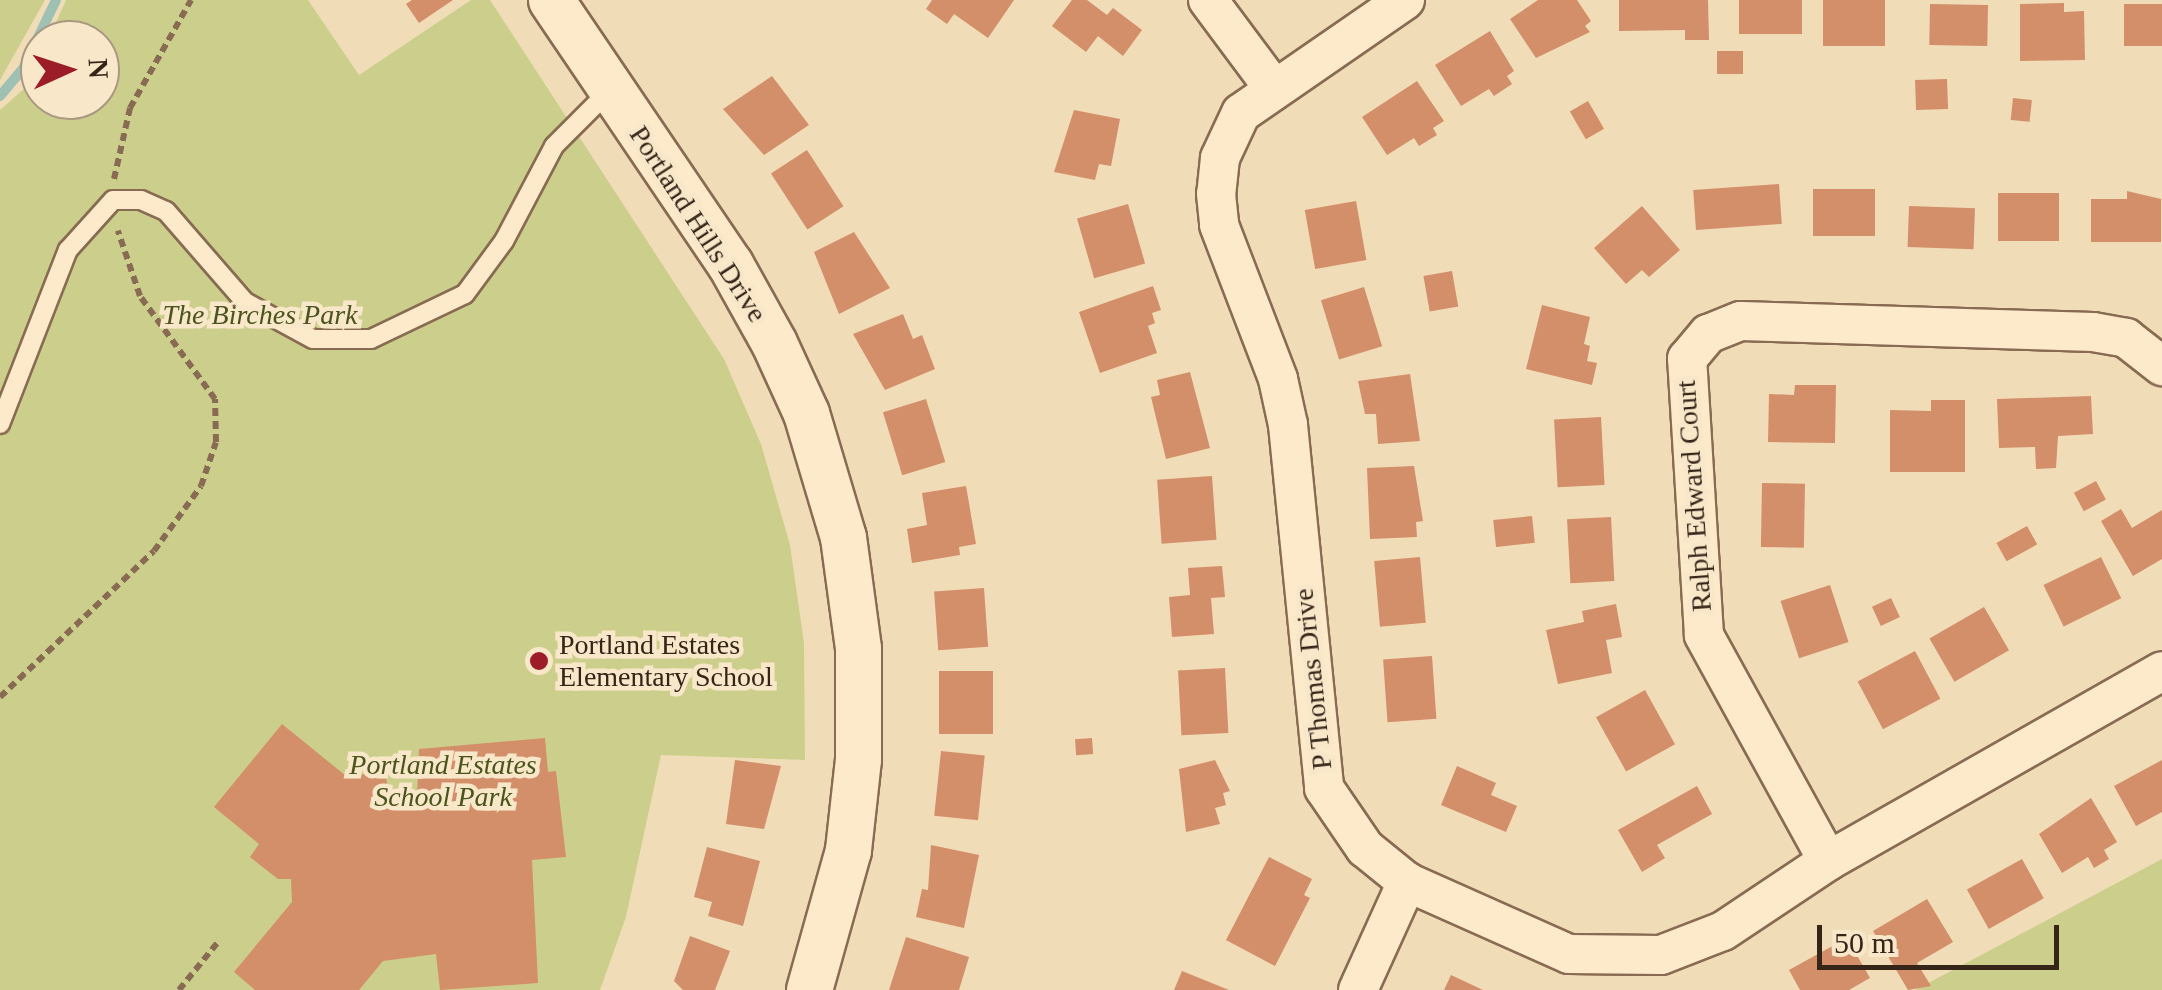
<!DOCTYPE html>
<html>
<head>
<meta charset="utf-8">
<style>
  body { margin:0 }
  #map { position:relative; width:2162px; height:990px; overflow:hidden; background:#f1dcb8; font-family:Georgia,serif }
  div>[style] { position:absolute }
  [style*='--x'] { left:calc(var(--x)*1px); top:calc(var(--y)*1px); width:calc(var(--w)*1px); rotate:calc(var(--a)*1deg) }
  .green>* { inset:0; background:#cccf8c }
  .stream>* { height:10px; margin:-5px; padding:0 5px; transform-origin:5px; border-radius:5px; background:#9ec1b4 }
  .building>* { inset:0; background:#d38e6a; transform-origin:0 0 }
  .path>* { height:6px; margin-top:-3px; transform-origin:0; background:repeating-linear-gradient(90deg,#886b52 0 8px,transparent 0 13px) }
  .roads { filter:drop-shadow(2px 0 #886b52) drop-shadow(-2px 0 #886b52) drop-shadow(0 2px #886b52) drop-shadow(0 -2px #886b52) }
  .service>* { height:18px; margin:-9px; padding:0 9px; transform-origin:9px; border-radius:9px; background:#fceacb }
  .minor>* { height:38px; margin:-19px; padding:0 19px; transform-origin:19px; border-radius:19px; background:#fceacb }
  .tertiary>* { height:45px; margin:-22.5px; padding:0 22.5px; transform-origin:22.5px; border-radius:22.5px; background:#fceacb }
  .dots>* { width:28px; height:28px; translate:-50% -50%; box-sizing:border-box; border:5px solid #f8e7c8; border-radius:50% }
  span { translate:-50% -50%; white-space:nowrap; text-align:center; line-height:1.15; -webkit-text-stroke:9px #f8e7c8; paint-order:stroke }
  .street-label { font-size:28px; color:#352519 }
  .park-label { font-size:28px; color:#4a541d; font-style:italic }
  .poi-label { font-size:28px; color:#352519 }
  .left { translate:0 -50%; text-align:left }
  .north { position:absolute; left:20px; top:20px; width:100px; height:100px; box-sizing:border-box; background:#f8e7c8; border:2px solid #aa9982; border-radius:50%; rotate:87deg; font-size:28px; font-weight:700; line-height:40px; text-align:center; color:#352519 }
  .north::after { content:''; display:block; margin:auto; width:35px; height:45px; background:#9c1d27; clip-path:polygon(50% 0,100% 100%,50% 72%,0 100%) }
  .scale { position:absolute; left:1817px; top:925px; width:242px; height:45px; box-sizing:border-box; border:5px solid #352519; border-top:0; padding-left:12px; font-size:30px; line-height:35px; white-space:nowrap; color:#352519; -webkit-text-stroke:8px #f8e7c8; paint-order:stroke }
</style>
</head>
<body>
<div id="map">
  <div class="green">
    <i style="clip-path:polygon(0 0,45px 0,0 80px)"></i>
    <i style="clip-path:polygon(66px 0,308px 0,359px 75px,471px 0,490px 0,724px 359px,761px 444px,790px 545px,804px 643px,805px 760px,661px 755px,626px 917px,600px 990px,0 990px,0 110px,33px 81px,40px 65px,40px 100px,100px 100px,100px 40px,48px 40px)"></i>
    <i style="clip-path:polygon(2162px 859px,2162px 990px,1915px 990px)"></i>
  </div>
  <div class="stream">
    <i style="--x:0;--y:96;--w:35;--a:-50"></i>
    <i style="--x:23;--y:69;--w:76;--a:-64.4"></i>
  </div>
  <div class="building">
    <i style="clip-path:polygon(412px 0,453px 0,419px 23px,406px 4px)"></i>
    <i style="clip-path:polygon(932px 0,1014px 0,988px 38px,954px 14px,947px 24px,926px 9px)"></i>
    <i style="clip-path:polygon(1072px 0,1087px 0,1107px 15px,1113px 8px,1142px 30px,1123px 56px,1098px 36px,1086px 52px,1052px 26px)"></i>
    <i style="clip-path:polygon(1538px 0,1577px 0,1591px 21px,1585px 26px,1590px 32px,1536px 58px,1510px 19px)"></i>
    <i style="clip-path:polygon(1619px 0,1708px 0,1709px 40px,1685px 40px,1685px 30px,1619px 31px)"></i>
    <i style="left:1739px;top:0;width:63px;height:34px"></i>
    <i style="left:1823px;top:0;width:62px;height:46px"></i>
    <i style="clip-path:polygon(2064px 3px,2064px 12px,2084px 11px,2085px 60px,2020px 61px,2020px 4px)"></i>
    <i style="left:1930px;top:4px;width:58px;height:41px;rotate:1deg"></i>
    <i style="left:2124px;top:4px;width:38px;height:42px"></i>
    <i style="clip-path:polygon(1490px 31px,1514px 71px,1507px 76px,1512px 84px,1494px 96px,1489px 89px,1461px 106px,1435px 65px)"></i>
    <i style="left:1717px;top:51px;width:26px;height:23px"></i>
    <i style="clip-path:polygon(772px 76px,809px 125px,764px 155px,723px 109px)"></i>
    <i style="left:1947px;top:79px;width:30px;height:32px;rotate:88deg"></i>
    <i style="clip-path:polygon(1417px 81px,1444px 121px,1433px 128px,1437px 135px,1419px 146px,1414px 138px,1387px 155px,1362px 117px)"></i>
    <i style="left:2013px;top:98px;width:19px;height:22px;rotate:6deg"></i>
    <i style="left:1588px;top:101px;width:32px;height:21px;rotate:60deg"></i>
    <i style="clip-path:polygon(1074px 110px,1120px 119px,1111px 166px,1099px 164px,1095px 180px,1054px 172px)"></i>
    <i style="left:807px;top:150px;width:67px;height:43px;rotate:57deg"></i>
    <i style="left:1779px;top:184px;width:40px;height:86px;rotate:86deg"></i>
    <i style="left:1813px;top:189px;width:62px;height:47px"></i>
    <i style="clip-path:polygon(2127px 191px,2161px 199px,2161px 242px,2091px 242px,2091px 199px,2127px 199px)"></i>
    <i style="left:2059px;top:193px;width:48px;height:61px;rotate:90deg"></i>
    <i style="left:1356px;top:201px;width:60px;height:52px;rotate:80deg"></i>
    <i style="left:1128px;top:204px;width:62px;height:53px;rotate:74deg"></i>
    <i style="clip-path:polygon(1642px 206px,1680px 250px,1649px 277px,1642px 270px,1626px 284px,1594px 248px)"></i>
    <i style="left:1909px;top:206px;width:66px;height:41px;rotate:2deg"></i>
    <i style="clip-path:polygon(854px 232px,890px 288px,839px 314px,814px 252px)"></i>
    <i style="left:1452px;top:271px;width:36px;height:29px;rotate:80deg"></i>
    <i style="clip-path:polygon(1153px 286px,1161px 310px,1152px 313px,1155px 323px,1148px 326px,1157px 353px,1100px 373px,1079px 312px)"></i>
    <i style="left:1364px;top:287px;width:62px;height:45px;rotate:73deg"></i>
    <i style="clip-path:polygon(1542px 305px,1590px 317px,1584px 344px,1590px 346px,1587px 361px,1597px 363px,1592px 385px,1526px 369px)"></i>
    <i style="clip-path:polygon(903px 314px,913px 339px,922px 335px,935px 369px,885px 390px,853px 334px)"></i>
    <i style="clip-path:polygon(1190px 372px,1210px 448px,1166px 459px,1151px 397px,1160px 395px,1157px 380px)"></i>
    <i style="clip-path:polygon(1410px 374px,1420px 441px,1378px 444px,1376px 414px,1365px 414px,1358px 381px)"></i>
    <i style="clip-path:polygon(1795px 385px,1836px 385px,1835px 443px,1768px 442px,1769px 394px,1794px 395px)"></i>
    <i style="clip-path:polygon(2091px 396px,2093px 434px,2058px 436px,2056px 468px,2036px 469px,2035px 447px,1999px 448px,1997px 399px)"></i>
    <i style="left:926px;top:399px;width:66px;height:45px;rotate:73deg"></i>
    <i style="clip-path:polygon(1931px 400px,1965px 400px,1965px 472px,1890px 472px,1890px 410px,1931px 411px)"></i>
    <i style="left:1601px;top:417px;width:68px;height:47px;rotate:87deg"></i>
    <i style="clip-path:polygon(1414px 466px,1423px 521px,1416px 522px,1417px 537px,1370px 539px,1367px 468px)"></i>
    <i style="left:1212px;top:476px;width:64px;height:55px;rotate:86deg"></i>
    <i style="left:2096px;top:481px;width:21px;height:25px;rotate:62deg"></i>
    <i style="left:1762px;top:483px;width:43px;height:64px;rotate:1deg"></i>
    <i style="clip-path:polygon(966px 486px,976px 544px,959px 547px,960px 555px,912px 563px,907px 529px,927px 525px,922px 493px)"></i>
    <i style="clip-path:polygon(2121px 509px,2132px 528px,2162px 510px,2162px 559px,2133px 576px,2101px 521px)"></i>
    <i style="left:1532px;top:516px;width:27px;height:39px;rotate:84deg"></i>
    <i style="left:1611px;top:517px;width:64px;height:44px;rotate:87deg"></i>
    <i style="left:2027px;top:526px;width:21px;height:35px;rotate:61deg"></i>
    <i style="left:1420px;top:557px;width:66px;height:46px;rotate:85deg"></i>
    <i style="left:2101px;top:557px;width:46px;height:64px;rotate:64deg"></i>
    <i style="clip-path:polygon(1222px 566px,1225px 597px,1211px 598px,1214px 634px,1172px 637px,1169px 597px,1190px 595px,1188px 568px)"></i>
    <i style="left:1830px;top:585px;width:60px;height:52px;rotate:72deg"></i>
    <i style="left:984px;top:588px;width:59px;height:50px;rotate:86deg"></i>
    <i style="left:1891px;top:598px;width:21px;height:21px;rotate:65deg"></i>
    <i style="clip-path:polygon(1616px 604px,1622px 637px,1606px 640px,1612px 673px,1558px 684px,1546px 630px,1584px 622px,1582px 611px)"></i>
    <i style="left:1984px;top:607px;width:50px;height:63px;rotate:60deg"></i>
    <i style="left:1915px;top:651px;width:54px;height:65px;rotate:62deg"></i>
    <i style="left:1432px;top:656px;width:63px;height:49px;rotate:86deg"></i>
    <i style="left:1225px;top:668px;width:65px;height:47px;rotate:87deg"></i>
    <i style="left:939px;top:671px;width:54px;height:63px"></i>
    <i style="left:1645px;top:690px;width:62px;height:56px;rotate:61deg"></i>
    <i style="clip-path:polygon(282px 724px,346px 776px,386px 772px,388px 800px,417px 798px,419px 749px,545px 738px,548px 772px,556px 771px,566px 857px,532px 860px,538px 983px,440px 990px,436px 954px,383px 961px,359px 990px,255px 990px,234px 972px,292px 902px,291px 879px,278px 879px,250px 857px,259px 844px,214px 807px)"></i>
    <i style="left:1092px;top:738px;width:16px;height:17px;rotate:86deg"></i>
    <i style="left:941px;top:751px;width:44px;height:65px;rotate:6deg"></i>
    <i style="clip-path:polygon(735px 760px,781px 766px,764px 829px,726px 824px)"></i>
    <i style="clip-path:polygon(1215px 760px,1230px 791px,1223px 793px,1226px 805px,1215px 808px,1220px 824px,1186px 832px,1179px 769px)"></i>
    <i style="clip-path:polygon(2162px 760px,2162px 812px,2136px 826px,2114px 786px)"></i>
    <i style="clip-path:polygon(1457px 766px,1496px 783px,1491px 795px,1517px 806px,1506px 832px,1441px 805px)"></i>
    <i style="clip-path:polygon(1697px 786px,1712px 814px,1657px 845px,1665px 858px,1642px 872px,1618px 830px)"></i>
    <i style="clip-path:polygon(2091px 798px,2117px 842px,2104px 850px,2109px 859px,2094px 868px,2088px 857px,2062px 873px,2039px 834px)"></i>
    <i style="clip-path:polygon(931px 845px,979px 855px,964px 928px,916px 917px,922px 889px,928px 890px)"></i>
    <i style="clip-path:polygon(707px 847px,760px 861px,743px 926px,708px 916px,712px 902px,694px 897px)"></i>
    <i style="clip-path:polygon(1269px 857px,1312px 879px,1304px 895px,1310px 898px,1275px 966px,1226px 940px)"></i>
    <i style="left:2022px;top:859px;width:45px;height:63px;rotate:61deg"></i>
    <i style="clip-path:polygon(1927px 899px,1953px 942px,1917px 963px,1931px 986px,1908px 990px,1873px 931px)"></i>
    <i style="clip-path:polygon(690px 936px,730px 951px,715px 990px,683px 990px,674px 981px)"></i>
    <i style="clip-path:polygon(906px 937px,969px 957px,959px 990px,889px 990px)"></i>
    <i style="clip-path:polygon(1847px 938px,1870px 978px,1849px 990px,1800px 990px,1789px 970px)"></i>
    <i style="clip-path:polygon(1182px 971px,1229px 990px,1174px 990px)"></i>
    <i style="clip-path:polygon(1451px 975px,1483px 990px,1444px 990px)"></i>
  </div>
  <div class="path">
    <i style="--x:114;--y:179;--w:73;--a:-77.3"></i>
    <i style="--x:130;--y:108;--w:124;--a:-60.5"></i>
    <i style="--x:0;--y:697;--w:212;--a:-43.5"></i>
    <i style="--x:154;--y:551;--w:80;--a:-54.1"></i>
    <i style="--x:201;--y:486;--w:46;--a:-71.2"></i>
    <i style="--x:216;--y:442;--w:43;--a:-91.3"></i>
    <i style="--x:215;--y:399;--w:127;--a:-126.1"></i>
    <i style="--x:140;--y:296;--w:69;--a:-108.7"></i>
    <i style="--x:179;--y:990;--w:62;--a:-50.9"></i>
  </div>
  <div class="roads">
    <div class="service">
      <i style="--x:0;--y:424;--w:187;--a:-68.7"></i>
      <i style="--x:68;--y:250;--w:67;--a:-48"></i>
      <i style="--x:113;--y:200;--w:28;--a:0"></i>
      <i style="--x:141;--y:200;--w:27;--a:24"></i>
      <i style="--x:166;--y:211;--w:121;--a:49"></i>
      <i style="--x:245;--y:302;--w:77;--a:28.6"></i>
      <i style="--x:313;--y:339;--w:58;--a:0"></i>
      <i style="--x:371;--y:339;--w:104;--a:-25.6"></i>
      <i style="--x:465;--y:294;--w:66;--a:-53.7"></i>
      <i style="--x:504;--y:241;--w:107;--a:-62.2"></i>
      <i style="--x:554;--y:146;--w:78;--a:-45"></i>
    </div>
    <div class="minor">
      <i style="--x:1208;--y:0;--w:107;--a:53.3"></i>
      <i style="--x:1405;--y:0;--w:199;--a:145.4"></i>
      <i style="--x:1241;--y:113;--w:50;--a:115"></i>
      <i style="--x:1220;--y:158;--w:36;--a:96"></i>
      <i style="--x:1216;--y:194;--w:31;--a:84"></i>
      <i style="--x:1219;--y:225;--w:165;--a:69"></i>
      <i style="--x:1278;--y:379;--w:47;--a:77.7"></i>
      <i style="--x:1288;--y:425;--w:365;--a:84.3"></i>
      <i style="--x:1324;--y:788;--w:73;--a:55.7"></i>
      <i style="--x:1365;--y:848;--w:54;--a:39"></i>
      <i style="--x:1407;--y:882;--w:177;--a:24"></i>
      <i style="--x:1569;--y:954;--w:92;--a:0.6"></i>
      <i style="--x:1661;--y:955;--w:66;--a:-21.2"></i>
      <i style="--x:1723;--y:931;--w:126;--a:-33.7"></i>
      <i style="--x:1828;--y:861;--w:384;--a:-29.6"></i>
      <i style="--x:1828;--y:861;--w:258;--a:-118.8"></i>
      <i style="--x:1704;--y:635;--w:277;--a:-93.5"></i>
      <i style="--x:1687;--y:359;--w:33;--a:-50"></i>
      <i style="--x:1708;--y:334;--w:35;--a:-22"></i>
      <i style="--x:1741;--y:321;--w:352;--a:1.8"></i>
      <i style="--x:2093;--y:332;--w:34;--a:10"></i>
      <i style="--x:2126;--y:338;--w:46;--a:37.9"></i>
      <i style="--x:1358;--y:990;--w:119;--a:-65.6"></i>
    </div>
    <div class="tertiary">
      <i style="--x:551;--y:0;--w:319;--a:55.9"></i>
      <i style="--x:730;--y:264;--w:90;--a:60.9"></i>
      <i style="--x:774;--y:343;--w:77;--a:65.4"></i>
      <i style="--x:806;--y:413;--w:129;--a:73.4"></i>
      <i style="--x:843;--y:537;--w:112;--a:82.3"></i>
      <i style="--x:858;--y:648;--w:111;--a:90"></i>
      <i style="--x:858;--y:759;--w:92;--a:96.3"></i>
      <i style="--x:848;--y:850;--w:145;--a:105.6"></i>
    </div>
  </div>
  <div class="dots">
    <i style="left:539px;top:661px;background:#9c1d27"></i>
  </div>
  <div class="street-label">
    <span style="left:698px;top:224px;rotate:57deg">Portland Hills Drive</span>
    <span style="left:1694px;top:496px;rotate:-94deg">Ralph Edward Court</span>
    <span style="left:1313px;top:679px;rotate:-96deg">P Thomas Drive</span>
  </div>
  <div class="park-label">
    <span style="left:260px;top:315px">The Birches Park</span>
    <span style="left:443px;top:781px">Portland Estates<br>School Park</span>
  </div>
  <div class="poi-label">
    <span class="left" style="left:559px;top:661px">Portland Estates<br>Elementary School</span>
  </div>
  <div class="north">N</div>
  <div class="scale">50 m</div>
</div>
</body>
</html>
